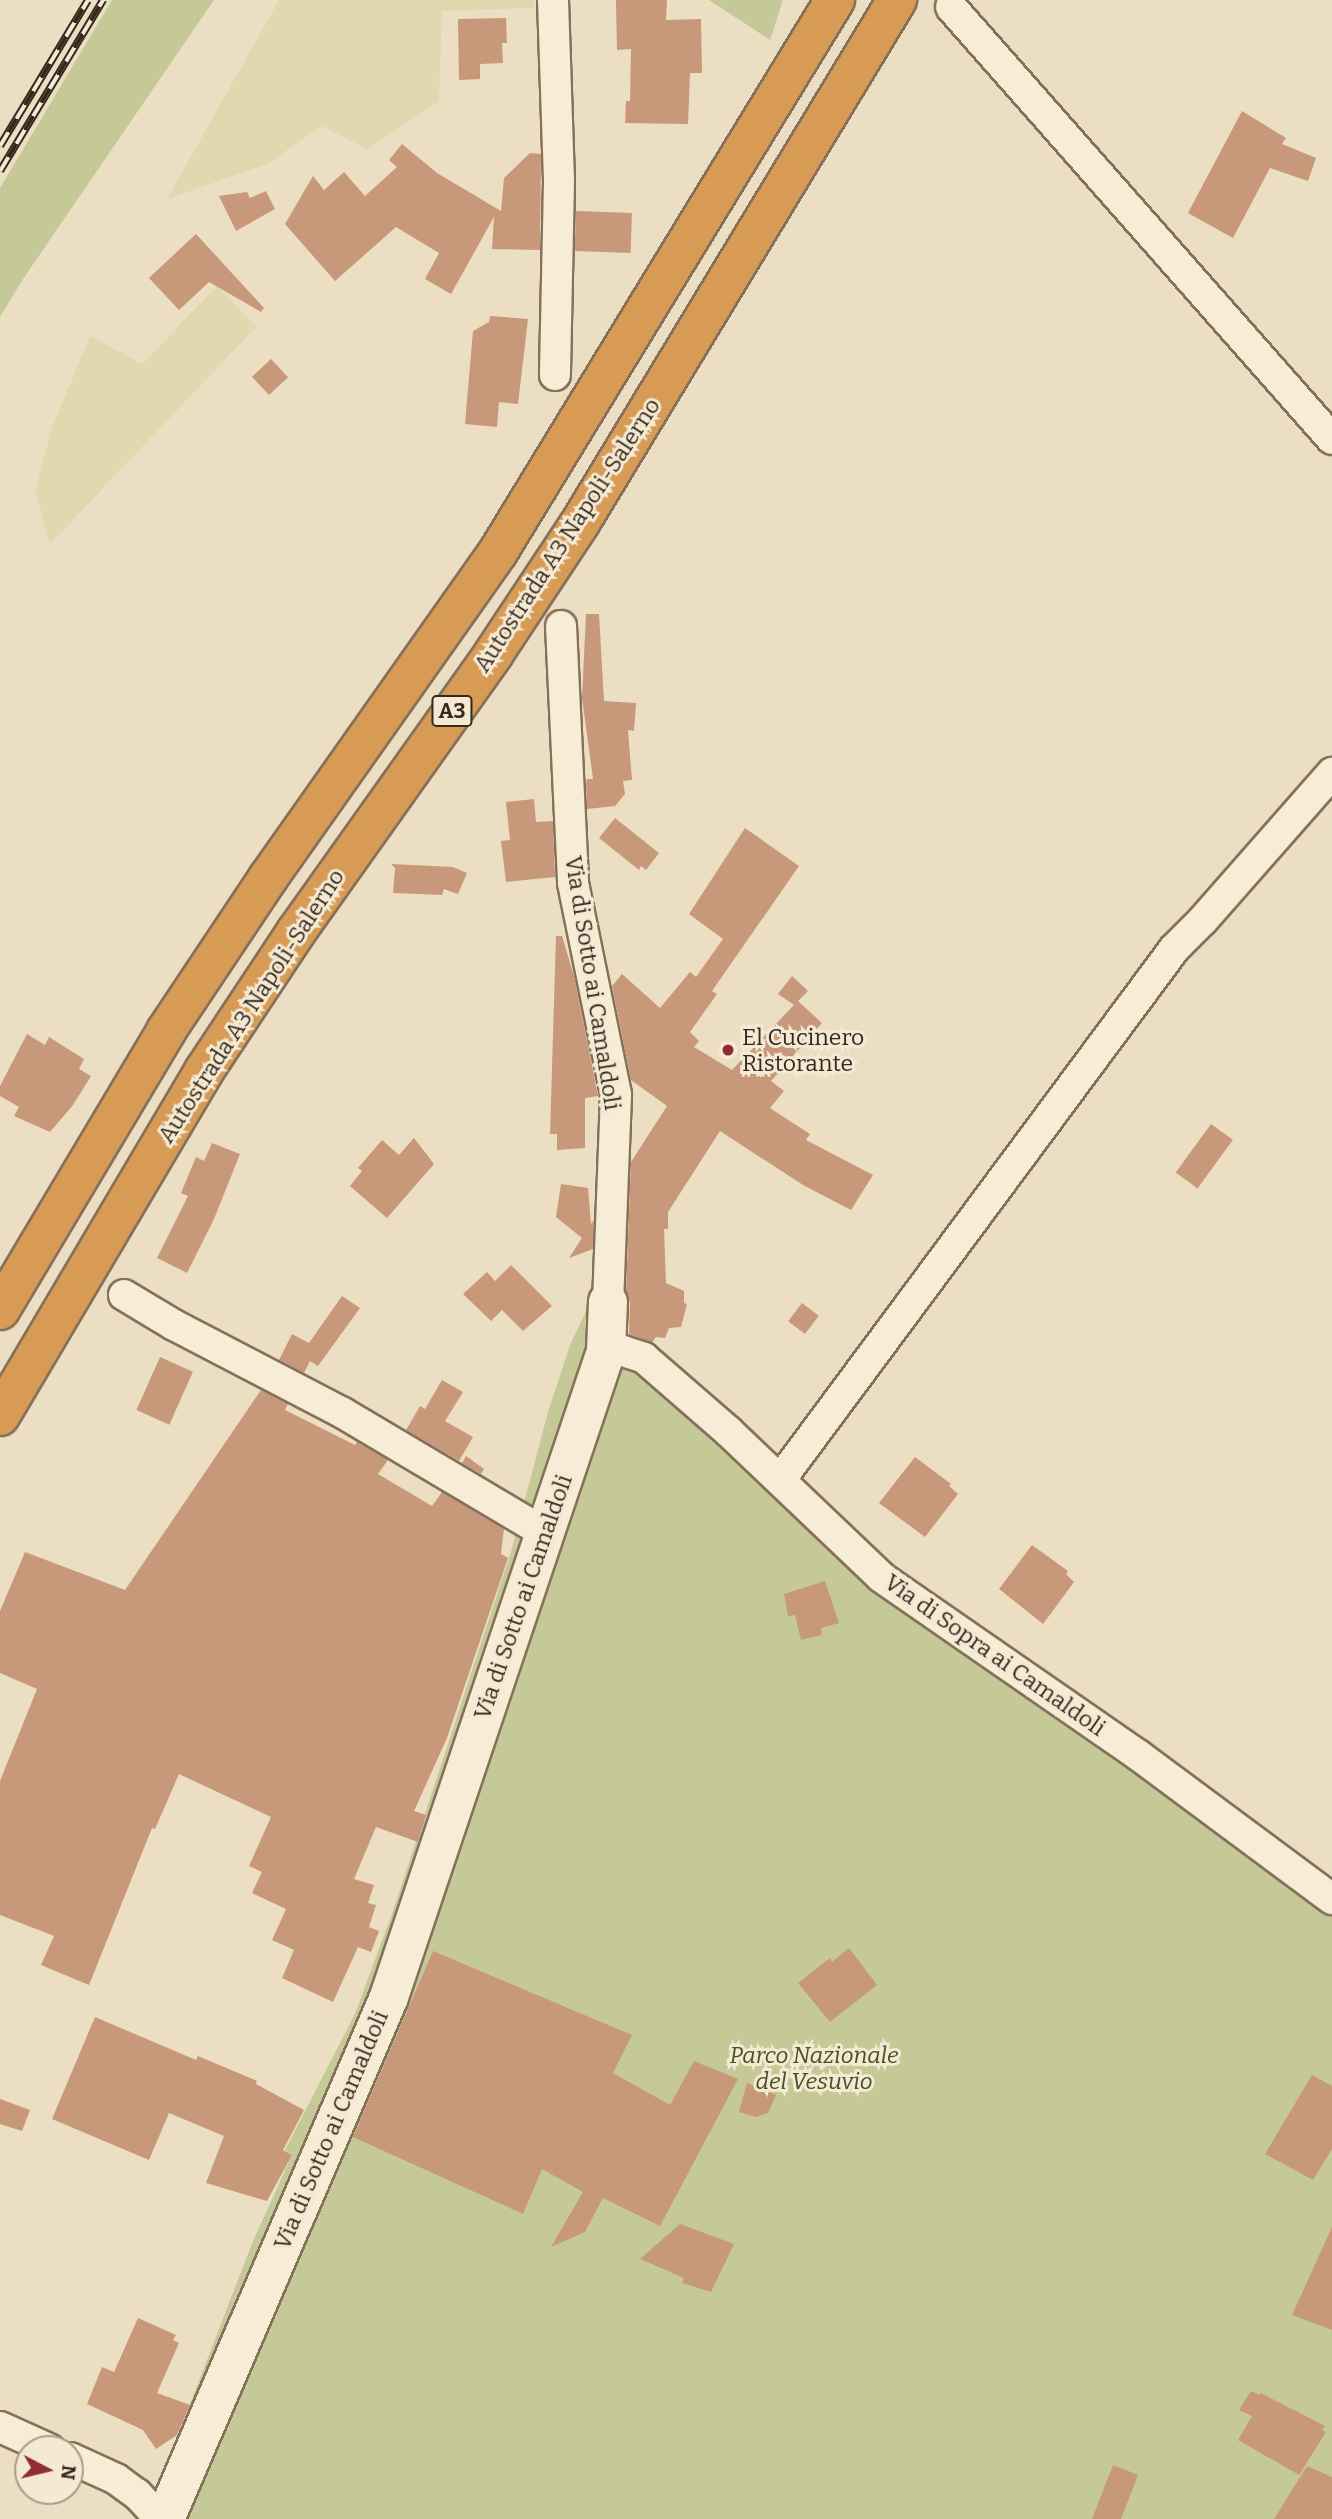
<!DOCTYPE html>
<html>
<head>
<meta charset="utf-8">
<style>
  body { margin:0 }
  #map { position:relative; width:1332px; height:2519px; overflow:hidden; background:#ecdec2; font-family:Bitter,serif }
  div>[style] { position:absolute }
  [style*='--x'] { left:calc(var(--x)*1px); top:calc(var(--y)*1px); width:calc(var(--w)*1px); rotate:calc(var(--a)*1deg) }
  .farmland>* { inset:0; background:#e1d8b0 }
  .green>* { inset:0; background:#c5c997 }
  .building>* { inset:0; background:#c8987a; transform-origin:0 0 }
  .roads { filter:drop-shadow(2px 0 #85705a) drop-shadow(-2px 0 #85705a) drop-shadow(0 2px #85705a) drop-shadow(0 -2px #85705a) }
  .street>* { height:30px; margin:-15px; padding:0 15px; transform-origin:15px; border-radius:15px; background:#f7ecd5 }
  .secondary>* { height:38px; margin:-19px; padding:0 19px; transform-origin:19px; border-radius:19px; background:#f7ecd5 }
  .highway>* { height:38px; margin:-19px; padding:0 19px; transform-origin:19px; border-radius:19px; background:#d89b56 }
  .rail>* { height:8px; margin-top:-4px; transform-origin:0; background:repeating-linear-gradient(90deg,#f4e9d2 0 16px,#35291e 0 32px); box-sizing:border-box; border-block:2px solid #35291e }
  .dots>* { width:19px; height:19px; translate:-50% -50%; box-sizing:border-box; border:4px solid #f4e9d2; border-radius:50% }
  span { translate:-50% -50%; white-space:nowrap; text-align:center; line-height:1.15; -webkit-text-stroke:6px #f4e9d2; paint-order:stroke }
  .shield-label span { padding:2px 5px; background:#f4e9d2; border:2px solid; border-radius:5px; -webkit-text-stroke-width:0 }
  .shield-label { font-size:21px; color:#35291e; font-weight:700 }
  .street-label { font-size:23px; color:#35291e }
  .poi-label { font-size:23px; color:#35291e }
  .left { translate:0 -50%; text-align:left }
  .park-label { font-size:23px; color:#475125; font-style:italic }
  .north { position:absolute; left:14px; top:2435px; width:70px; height:70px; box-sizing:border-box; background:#f4e9d2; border:2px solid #a89c8a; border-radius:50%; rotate:97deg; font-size:19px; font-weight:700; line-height:28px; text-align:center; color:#35291e }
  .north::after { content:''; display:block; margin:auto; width:24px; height:32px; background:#912d30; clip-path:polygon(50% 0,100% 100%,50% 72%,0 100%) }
</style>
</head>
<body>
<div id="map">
  <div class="farmland">
    <i style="clip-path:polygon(279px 0,534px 0,534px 8px,442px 11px,439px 101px,367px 149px,322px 126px,267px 164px,167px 199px)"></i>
    <i style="clip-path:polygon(217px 286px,256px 327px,50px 544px,35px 491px,52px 428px,90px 336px,142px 364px)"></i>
  </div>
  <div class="green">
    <i style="clip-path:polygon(112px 0,214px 0,21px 282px,0 317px,0 188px)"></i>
    <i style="clip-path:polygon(709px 0,783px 0,770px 40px)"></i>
    <i style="clip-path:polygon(588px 1307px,630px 1338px,792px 1482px,921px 1588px,1332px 1892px,1332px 2519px,152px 2519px,190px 2404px,253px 2241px,292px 2155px,285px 2150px,355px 2014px,393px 1911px,511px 1552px,548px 1412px,570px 1345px)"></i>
  </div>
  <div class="building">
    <i style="clip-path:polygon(616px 0,667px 0,666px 20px,701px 19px,702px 73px,690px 73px,688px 124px,625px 123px,626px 101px,630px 101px,631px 49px,617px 50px)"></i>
    <i style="clip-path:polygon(506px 18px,507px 43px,502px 43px,503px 63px,480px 64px,480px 79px,459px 80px,458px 19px)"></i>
    <i style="clip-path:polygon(1242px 111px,1286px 138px,1282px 144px,1316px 158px,1308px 181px,1270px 168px,1233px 238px,1188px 213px)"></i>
    <i style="clip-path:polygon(402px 144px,437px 173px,501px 211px,504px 178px,530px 153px,541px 154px,540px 250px,492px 249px,494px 217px,451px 294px,425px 279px,439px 253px,396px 227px,335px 281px,285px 224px,313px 176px,324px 190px,344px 172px,365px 196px,397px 167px,389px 160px)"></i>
    <i style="clip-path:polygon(266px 191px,275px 209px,236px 231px,219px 196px,247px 192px,250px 198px)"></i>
    <i style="left:576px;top:211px;width:56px;height:40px;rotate:2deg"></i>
    <i style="clip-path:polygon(196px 234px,264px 308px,261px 312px,209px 282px,179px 310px,149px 278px)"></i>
    <i style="clip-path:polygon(490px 316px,528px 319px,518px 404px,499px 402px,497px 427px,465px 424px,473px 331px,489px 322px)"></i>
    <i style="left:271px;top:359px;width:25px;height:26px;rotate:47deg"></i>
    <i style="clip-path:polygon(586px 614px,599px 614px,604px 701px,636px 703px,634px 731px,628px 730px,632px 780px,623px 781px,625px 794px,615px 806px,587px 809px,586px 785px,587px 779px,593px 779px,582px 698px)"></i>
    <i style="clip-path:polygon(534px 799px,536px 822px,553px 821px,555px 877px,506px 882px,501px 841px,510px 840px,506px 802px)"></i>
    <i style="clip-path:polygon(615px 818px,659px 853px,646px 870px,641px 866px,639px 870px,599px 838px)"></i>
    <i style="clip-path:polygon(745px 828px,799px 866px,712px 991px,717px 994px,690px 1032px,699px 1041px,694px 1047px,732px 1070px,794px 1005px,778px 994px,792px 976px,808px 991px,798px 1001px,822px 1023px,771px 1081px,784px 1091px,770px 1108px,810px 1134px,806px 1140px,873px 1175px,851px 1210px,803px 1185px,720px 1131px,668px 1212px,668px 1229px,664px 1229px,666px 1283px,684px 1291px,684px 1303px,687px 1304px,681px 1327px,669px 1328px,665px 1338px,656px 1337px,652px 1343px,629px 1334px,630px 1303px,626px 1290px,631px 1162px,667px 1106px,631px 1080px,612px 986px,622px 974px,660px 1008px,690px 972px,696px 977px,723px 939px,689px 914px)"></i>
    <i style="clip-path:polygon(391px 864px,453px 867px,467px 873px,458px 894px,444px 889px,442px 895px,393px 893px,395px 868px)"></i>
    <i style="clip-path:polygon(556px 936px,562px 936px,574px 976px,598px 1096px,585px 1098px,585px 1148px,557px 1150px,557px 1134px,550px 1134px)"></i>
    <i style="clip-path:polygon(27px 1034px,45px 1045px,49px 1037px,84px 1059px,79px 1069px,91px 1076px,73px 1105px,50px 1132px,14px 1116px,19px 1107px,0 1096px,0 1086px)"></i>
    <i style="left:1211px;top:1124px;width:27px;height:60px;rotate:36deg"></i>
    <i style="clip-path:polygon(414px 1138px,434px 1164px,387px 1218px,350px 1186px,362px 1171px,358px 1168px,382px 1140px,399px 1155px)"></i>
    <i style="clip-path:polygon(212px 1143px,240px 1154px,214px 1219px,187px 1273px,157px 1258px,188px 1196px,181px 1193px,196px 1157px,204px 1161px)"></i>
    <i style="clip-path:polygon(561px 1184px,588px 1188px,591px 1224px,594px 1220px,593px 1249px,569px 1258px,582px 1238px,556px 1217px)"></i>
    <i style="clip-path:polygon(511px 1265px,552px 1306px,523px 1331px,502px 1310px,491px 1321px,463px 1294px,487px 1272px,495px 1281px)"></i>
    <i style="clip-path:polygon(342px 1296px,360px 1308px,318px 1366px,310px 1361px,304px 1373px,279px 1360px,292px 1334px,309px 1343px)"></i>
    <i style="left:802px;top:1303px;width:21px;height:23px;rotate:37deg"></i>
    <i style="left:160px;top:1357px;width:36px;height:58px;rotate:24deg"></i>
    <i style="clip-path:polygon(442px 1380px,463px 1392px,445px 1421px,473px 1437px,459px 1461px,406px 1430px,420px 1406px,425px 1409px)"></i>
    <i style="clip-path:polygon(261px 1390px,288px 1404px,285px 1410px,355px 1445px,357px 1442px,388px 1460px,378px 1474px,432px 1506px,442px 1492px,504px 1529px,501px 1554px,508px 1558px,447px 1738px,414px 1811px,426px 1815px,418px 1842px,376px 1827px,354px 1879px,374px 1885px,368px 1903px,376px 1905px,369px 1927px,379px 1931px,371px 1952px,358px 1947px,333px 2002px,282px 1978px,294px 1950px,272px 1940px,286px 1909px,252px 1893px,262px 1872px,249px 1866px,271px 1817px,179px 1774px,155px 1829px,152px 1828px,89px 1985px,41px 1965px,54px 1936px,0 1915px,0 1781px,37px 1689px,0 1673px,0 1611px,25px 1552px,125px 1590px)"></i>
    <i style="clip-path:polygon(466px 1456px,484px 1469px,481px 1474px,462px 1463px)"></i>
    <i style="clip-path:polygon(915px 1457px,951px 1484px,949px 1486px,958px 1494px,925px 1537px,879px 1503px)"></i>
    <i style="clip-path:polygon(1032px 1545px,1068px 1571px,1066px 1574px,1074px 1582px,1043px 1624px,999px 1589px)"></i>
    <i style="clip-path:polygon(825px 1581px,839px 1623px,821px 1628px,822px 1635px,801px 1640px,795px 1615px,788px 1616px,784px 1594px)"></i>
    <i style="clip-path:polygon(849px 1948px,877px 1985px,830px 2022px,798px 1983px,830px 1958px,832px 1962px)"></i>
    <i style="clip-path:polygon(433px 1951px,632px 2035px,613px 2073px,670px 2105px,694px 2061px,738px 2079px,660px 2226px,603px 2198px,585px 2232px,551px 2247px,583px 2192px,542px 2169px,523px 2214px,353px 2137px)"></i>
    <i style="clip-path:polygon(95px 2017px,196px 2060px,198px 2056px,257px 2081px,256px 2084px,304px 2110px,283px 2150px,292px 2155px,267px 2201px,206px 2183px,224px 2136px,169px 2113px,149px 2160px,52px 2119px)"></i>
    <i style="clip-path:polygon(1312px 2075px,1332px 2086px,1332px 2149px,1313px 2180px,1265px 2154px)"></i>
    <i style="clip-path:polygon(747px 2083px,776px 2095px,768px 2113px,756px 2117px,739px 2112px)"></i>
    <i style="clip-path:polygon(0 2099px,30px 2110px,22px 2131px,0 2124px)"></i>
    <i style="clip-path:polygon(680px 2224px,734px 2244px,711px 2292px,682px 2283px,684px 2278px,640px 2259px)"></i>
    <i style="clip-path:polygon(1332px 2227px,1332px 2330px,1292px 2315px)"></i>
    <i style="clip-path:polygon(138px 2318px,176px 2335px,173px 2340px,179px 2343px,157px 2393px,190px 2405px,177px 2435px,156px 2449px,143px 2430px,87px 2404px,102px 2367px,114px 2372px)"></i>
    <i style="clip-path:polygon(1251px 2391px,1259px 2395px,1261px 2393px,1325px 2426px,1322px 2430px,1326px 2432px,1299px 2475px,1238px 2440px,1252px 2416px,1239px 2410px)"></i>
    <i style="clip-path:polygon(1113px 2465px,1138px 2475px,1121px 2519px,1092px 2519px)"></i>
    <i style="clip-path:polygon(1307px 2466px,1332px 2477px,1332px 2519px,1274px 2519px)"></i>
  </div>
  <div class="roads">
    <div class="street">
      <i style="--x:553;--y:0;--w:181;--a:88.1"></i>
      <i style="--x:559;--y:181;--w:194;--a:91.2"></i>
      <i style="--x:951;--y:7;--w:576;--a:48.59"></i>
      <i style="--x:561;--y:626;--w:257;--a:87.3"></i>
      <i style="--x:573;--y:883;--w:216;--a:78.5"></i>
      <i style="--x:616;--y:1095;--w:207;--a:92.2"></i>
      <i style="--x:124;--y:1295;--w:58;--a:31"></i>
      <i style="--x:174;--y:1325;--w:191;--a:27.5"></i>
      <i style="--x:343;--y:1413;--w:235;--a:30.7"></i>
      <i style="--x:606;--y:1351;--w:17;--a:0"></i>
      <i style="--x:623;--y:1351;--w:22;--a:18"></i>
      <i style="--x:644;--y:1358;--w:113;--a:41"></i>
      <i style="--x:729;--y:1432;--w:210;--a:43.6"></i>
      <i style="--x:881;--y:1577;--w:313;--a:34.7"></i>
      <i style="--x:1138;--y:1755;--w:242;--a:36.6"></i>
      <i style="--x:780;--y:1480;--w:661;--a:-53.42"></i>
      <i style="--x:1174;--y:949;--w:41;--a:-45"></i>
      <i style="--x:1203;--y:920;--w:196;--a:-48.7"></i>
      <i style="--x:0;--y:2427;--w:54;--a:24.2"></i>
      <i style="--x:70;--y:2458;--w:51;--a:24.5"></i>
      <i style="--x:116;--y:2479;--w:26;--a:36"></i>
      <i style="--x:137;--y:2494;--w:34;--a:47"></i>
    </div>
    <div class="secondary">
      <i style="--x:165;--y:2519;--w:568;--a:-66.77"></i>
      <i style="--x:389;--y:1997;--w:681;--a:-71.43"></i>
      <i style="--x:606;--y:1351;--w:49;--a:-87.7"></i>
    </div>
    <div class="highway">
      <i style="--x:0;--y:1310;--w:325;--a:-59.2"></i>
      <i style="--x:166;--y:1031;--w:184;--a:-56.3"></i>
      <i style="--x:268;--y:878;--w:399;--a:-54.8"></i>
      <i style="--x:498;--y:552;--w:647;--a:-58.6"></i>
      <i style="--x:0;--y:1416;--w:401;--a:-59.4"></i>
      <i style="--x:204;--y:1071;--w:167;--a:-56.5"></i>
      <i style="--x:296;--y:932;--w:342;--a:-54.6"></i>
      <i style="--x:494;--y:653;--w:156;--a:-56.5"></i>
      <i style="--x:580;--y:523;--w:612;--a:-58.78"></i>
    </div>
  </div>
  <div class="rail">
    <i style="--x:0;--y:146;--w:170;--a:-58.9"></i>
    <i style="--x:0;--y:171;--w:200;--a:-58.9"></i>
  </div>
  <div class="dots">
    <i style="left:728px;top:1050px;background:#912d30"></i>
  </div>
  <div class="shield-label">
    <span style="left:452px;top:711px">A3</span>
  </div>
  <div class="street-label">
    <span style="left:567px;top:535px;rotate:-57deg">Autostrada A3 Napoli-Salerno</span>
    <span style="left:593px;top:983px;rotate:81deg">Via di Sotto ai Camaldoli</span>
    <span style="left:251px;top:1006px;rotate:-57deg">Autostrada A3 Napoli-Salerno</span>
    <span style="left:523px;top:1597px;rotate:-71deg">Via di Sotto ai Camaldoli</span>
    <span style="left:995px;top:1655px;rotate:35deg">Via di Sopra ai Camaldoli</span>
    <span style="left:331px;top:2130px;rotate:-67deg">Via di Sotto ai Camaldoli</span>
  </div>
  <div class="poi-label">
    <span class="left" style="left:742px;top:1050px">El Cucinero<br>Ristorante</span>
  </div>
  <div class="park-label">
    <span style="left:814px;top:2068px">Parco Nazionale<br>del Vesuvio</span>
  </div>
  <div class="north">N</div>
</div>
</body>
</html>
